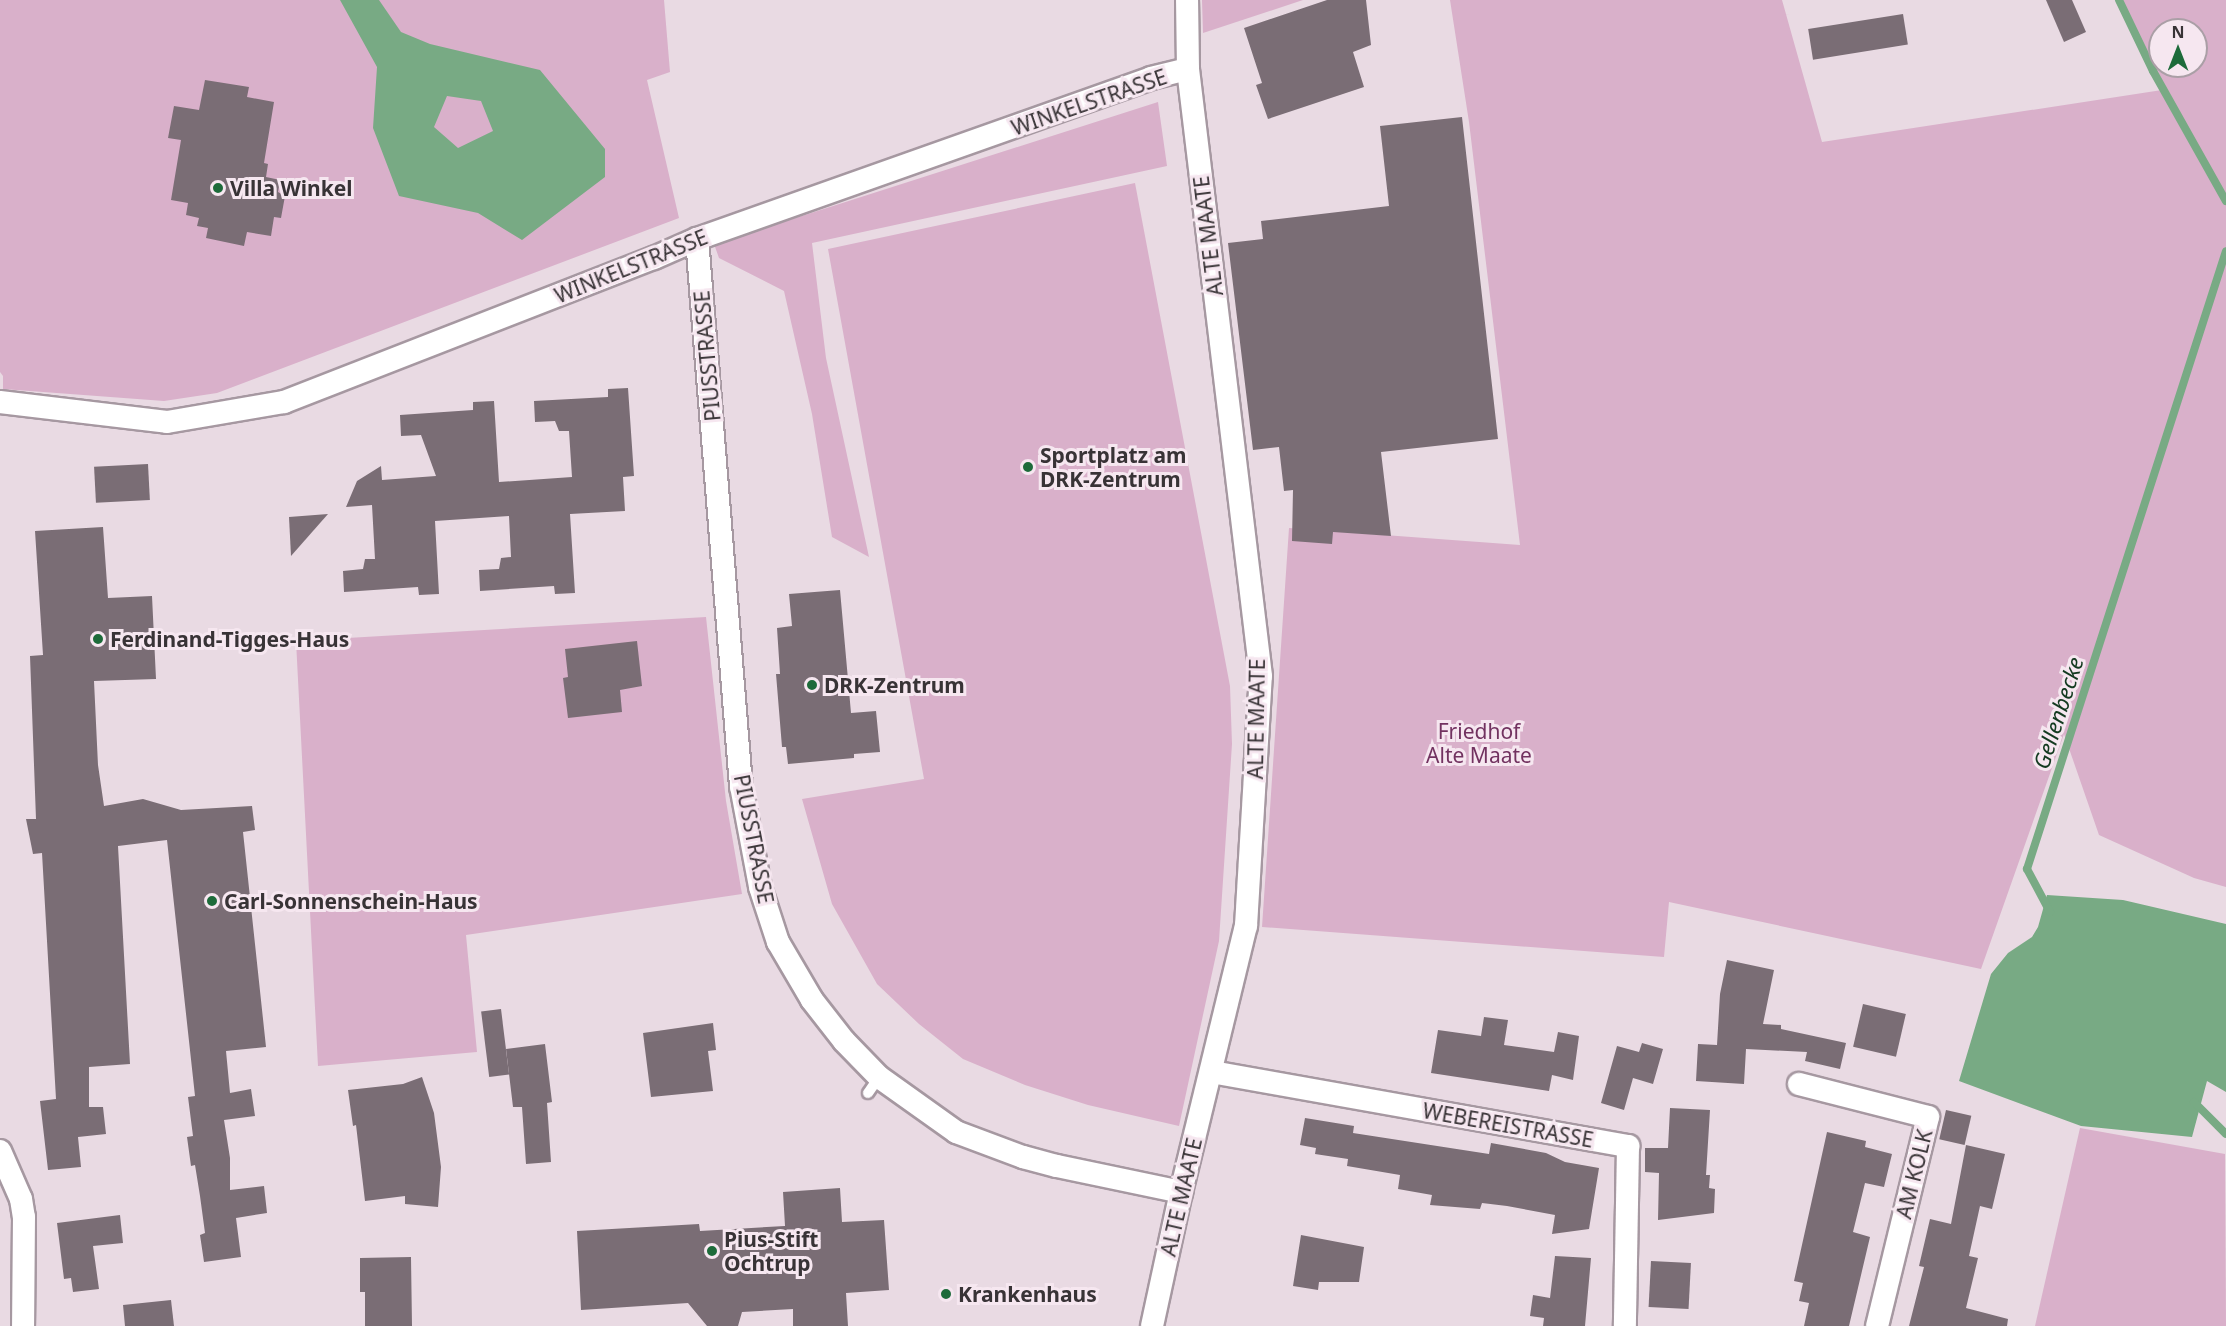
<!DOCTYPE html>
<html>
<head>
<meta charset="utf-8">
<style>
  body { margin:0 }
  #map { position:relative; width:2226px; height:1326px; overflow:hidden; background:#e9dae3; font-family:"Noto Sans",sans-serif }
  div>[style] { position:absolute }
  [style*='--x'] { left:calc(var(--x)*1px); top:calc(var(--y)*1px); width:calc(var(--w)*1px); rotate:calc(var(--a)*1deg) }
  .green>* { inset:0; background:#d9b0ca }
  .water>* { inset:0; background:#78aa84 }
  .stream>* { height:8px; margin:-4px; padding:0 4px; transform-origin:4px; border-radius:4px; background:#78aa84 }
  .building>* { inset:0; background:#7a6d75; transform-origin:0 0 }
  .roads { filter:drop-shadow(2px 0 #a698a1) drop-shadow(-2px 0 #a698a1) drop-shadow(0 2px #a698a1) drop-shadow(0 -2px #a698a1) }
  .service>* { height:10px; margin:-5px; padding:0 5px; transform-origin:5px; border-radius:5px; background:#fff }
  .minor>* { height:22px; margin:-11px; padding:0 11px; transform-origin:11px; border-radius:11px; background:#fff }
  .dots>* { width:16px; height:16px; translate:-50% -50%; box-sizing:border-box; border:3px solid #f6e7f0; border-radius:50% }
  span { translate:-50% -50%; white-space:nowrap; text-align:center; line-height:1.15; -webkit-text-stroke:6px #f6e7f0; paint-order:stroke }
  .street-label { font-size:21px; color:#383336 }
  .poi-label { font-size:21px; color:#383336; font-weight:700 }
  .left { translate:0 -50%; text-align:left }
  .park-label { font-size:21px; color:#723260 }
  .water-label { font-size:22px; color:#133a20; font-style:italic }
  .north { position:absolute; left:2148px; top:18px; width:60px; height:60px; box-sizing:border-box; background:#f6e7f0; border:2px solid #aa9fa6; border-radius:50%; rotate:0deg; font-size:16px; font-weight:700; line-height:24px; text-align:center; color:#383336 }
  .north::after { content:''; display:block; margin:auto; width:21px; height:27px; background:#1d6b3a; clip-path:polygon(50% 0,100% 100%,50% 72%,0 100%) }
</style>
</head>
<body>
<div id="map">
  <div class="green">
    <i style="clip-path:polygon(0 0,664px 0,670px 72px,647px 80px,679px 218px,217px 393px,164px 401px,3px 389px,3px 376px,0 372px)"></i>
    <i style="clip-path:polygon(1202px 0,1303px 0,1203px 33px)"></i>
    <i style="clip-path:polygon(evenodd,1450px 0,1782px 0,1822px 142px,2162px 90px,2121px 0,2226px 0,2226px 887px,2194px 878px,2099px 835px,2064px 734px,1981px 969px,1669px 902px,1664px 957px,1262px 927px,1289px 528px,1520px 545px,1469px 122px,1450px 0,2160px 30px,2196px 30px,2196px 66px,2160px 66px,2160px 30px)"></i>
    <i style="clip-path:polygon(1158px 102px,1167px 166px,812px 243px,826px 358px,869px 557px,832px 537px,812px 414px,784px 291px,719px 258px,714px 244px)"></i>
    <i style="clip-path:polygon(1135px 183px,1230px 686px,1232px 744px,1219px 941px,1179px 1126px,1088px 1105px,1025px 1085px,963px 1059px,919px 1024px,877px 984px,832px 904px,802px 799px,924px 779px,828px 249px)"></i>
    <i style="clip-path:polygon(706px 617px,726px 801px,742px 894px,466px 935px,477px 1052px,318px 1066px,296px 641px)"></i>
    <i style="clip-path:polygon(2080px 1128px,2225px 1154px,2226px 1326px,2035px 1326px)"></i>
  </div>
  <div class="water">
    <i style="clip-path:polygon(evenodd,340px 0,379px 0,401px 32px,430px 44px,540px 70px,605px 149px,605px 177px,522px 240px,478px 213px,399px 196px,373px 128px,377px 67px,340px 0,447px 96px,481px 101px,493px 131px,458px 148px,434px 127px,447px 96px)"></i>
    <i style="clip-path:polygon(2047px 895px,2123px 900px,2226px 924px,2226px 1092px,2207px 1081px,2192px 1137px,2081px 1126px,1959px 1081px,1991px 974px,2008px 953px,2032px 937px,2038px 927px)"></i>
  </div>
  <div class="stream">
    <i style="--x:2119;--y:0;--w:79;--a:64.4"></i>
    <i style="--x:2153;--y:71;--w:149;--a:60.7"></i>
    <i style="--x:2050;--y:912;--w:49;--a:-118.1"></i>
    <i style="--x:2027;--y:869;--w:649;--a:-72.15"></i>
    <i style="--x:2194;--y:1102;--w:45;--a:45"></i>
  </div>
  <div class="building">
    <i style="clip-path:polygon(1327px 0,1366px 0,1371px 45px,1353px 52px,1364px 87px,1268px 119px,1256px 85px,1262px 83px,1244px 28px)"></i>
    <i style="clip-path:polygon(2046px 0,2072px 0,2086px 32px,2064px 42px)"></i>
    <i style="left:1903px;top:14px;width:31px;height:96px;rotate:81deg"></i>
    <i style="clip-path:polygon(205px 80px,249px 87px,247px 97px,274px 102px,264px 163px,268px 164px,266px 177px,280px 180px,278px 192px,285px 196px,281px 218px,274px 217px,271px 236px,247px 232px,244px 246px,206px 238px,208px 228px,197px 226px,199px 218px,186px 215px,188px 203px,171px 200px,181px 140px,168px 138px,174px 106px,199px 110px)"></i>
    <i style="clip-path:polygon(1462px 117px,1498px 439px,1381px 452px,1391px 536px,1333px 532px,1332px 544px,1292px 541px,1293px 490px,1284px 491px,1279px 447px,1253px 450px,1228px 243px,1263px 239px,1261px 221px,1389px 206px,1380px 126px)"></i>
    <i style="clip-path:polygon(628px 388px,634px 476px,623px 477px,625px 511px,570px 514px,575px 593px,555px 594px,554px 586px,480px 591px,479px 570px,499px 569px,501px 558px,511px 557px,509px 516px,435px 521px,439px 594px,419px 595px,418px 587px,344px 592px,343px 571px,363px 569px,365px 559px,375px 559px,372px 505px,346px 507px,357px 481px,381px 466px,382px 480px,436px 476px,421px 435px,401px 436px,400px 415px,473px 410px,473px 402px,494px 401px,499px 482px,572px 477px,569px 431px,559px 431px,555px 421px,535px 422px,534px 401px,608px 397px,608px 389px)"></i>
    <i style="left:148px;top:464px;width:36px;height:54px;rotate:87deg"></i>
    <i style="clip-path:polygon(328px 514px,291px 556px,289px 517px)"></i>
    <i style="clip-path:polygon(103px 527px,108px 598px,152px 596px,156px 679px,94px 681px,98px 765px,104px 806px,143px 799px,181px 810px,252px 806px,255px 830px,243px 832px,266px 1047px,226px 1051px,230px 1093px,251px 1089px,255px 1116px,224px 1120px,230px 1158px,230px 1190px,264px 1186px,267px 1213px,236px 1218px,241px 1257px,204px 1262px,200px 1235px,205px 1233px,200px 1196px,195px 1165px,191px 1166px,187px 1137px,193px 1136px,188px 1097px,195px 1096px,167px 840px,118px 846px,130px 1064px,89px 1067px,89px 1107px,103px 1107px,106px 1134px,78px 1137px,81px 1167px,48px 1170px,40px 1101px,56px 1099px,42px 853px,33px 854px,26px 819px,36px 819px,30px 656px,43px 655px,35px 531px)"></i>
    <i style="clip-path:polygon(840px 590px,851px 713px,876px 711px,880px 752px,854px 754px,854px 758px,788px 764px,786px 747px,782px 747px,776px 674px,780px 674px,777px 628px,792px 626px,789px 594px)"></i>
    <i style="clip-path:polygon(637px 641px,642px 686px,620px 690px,622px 712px,568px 718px,563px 678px,568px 677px,565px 649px)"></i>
    <i style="clip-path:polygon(1727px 960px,1774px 970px,1763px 1024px,1781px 1025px,1781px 1029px,1846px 1043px,1840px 1069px,1805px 1061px,1807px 1052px,1746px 1049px,1744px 1084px,1696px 1081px,1698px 1044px,1717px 1045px,1720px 994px)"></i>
    <i style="left:1863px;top:1004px;width:44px;height:44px;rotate:13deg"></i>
    <i style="left:501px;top:1009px;width:66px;height:20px;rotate:83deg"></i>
    <i style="clip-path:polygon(1484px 1017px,1508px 1020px,1504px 1045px,1554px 1052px,1558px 1032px,1579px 1036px,1573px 1080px,1552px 1075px,1549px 1091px,1431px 1073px,1438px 1030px,1481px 1036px)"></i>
    <i style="clip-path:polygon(713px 1023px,716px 1050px,708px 1051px,713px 1091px,651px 1097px,643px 1033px)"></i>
    <i style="clip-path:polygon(1642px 1043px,1663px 1049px,1653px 1084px,1633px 1078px,1624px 1110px,1601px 1103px,1617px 1046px,1639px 1052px)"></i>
    <i style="clip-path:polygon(545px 1044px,552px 1102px,547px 1103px,551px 1162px,526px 1164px,522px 1107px,513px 1107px,506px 1049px)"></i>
    <i style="clip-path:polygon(422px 1077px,434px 1113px,441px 1167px,438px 1207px,405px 1204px,405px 1196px,365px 1201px,356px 1125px,353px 1126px,348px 1090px,403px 1084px)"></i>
    <i style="clip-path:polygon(1670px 1108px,1710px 1110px,1706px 1175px,1710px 1175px,1709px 1188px,1715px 1189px,1714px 1213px,1658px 1220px,1659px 1173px,1645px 1172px,1645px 1148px,1668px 1148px)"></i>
    <i style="left:1946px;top:1110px;width:26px;height:30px;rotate:13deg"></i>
    <i style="clip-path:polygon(1305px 1118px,1354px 1126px,1353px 1133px,1489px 1154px,1491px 1143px,1546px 1153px,1565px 1162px,1599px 1168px,1589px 1229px,1552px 1234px,1555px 1215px,1507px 1206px,1482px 1203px,1480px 1209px,1430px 1205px,1432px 1195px,1398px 1189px,1400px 1175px,1347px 1166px,1348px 1159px,1315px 1154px,1316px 1148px,1300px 1145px)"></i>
    <i style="clip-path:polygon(1827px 1132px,1866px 1141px,1865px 1147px,1892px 1154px,1884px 1187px,1865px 1183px,1853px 1232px,1870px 1237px,1849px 1326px,1804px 1326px,1809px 1303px,1799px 1301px,1803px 1283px,1794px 1281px)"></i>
    <i style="clip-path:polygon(1966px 1145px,2005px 1154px,1992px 1209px,1980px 1206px,1969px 1256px,1978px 1258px,1966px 1308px,2008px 1319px,2007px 1326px,1909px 1326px,1924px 1267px,1919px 1266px,1930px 1219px,1951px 1224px)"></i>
    <i style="clip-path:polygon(840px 1188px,842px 1222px,884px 1220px,889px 1290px,846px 1293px,848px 1326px,793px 1326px,793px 1309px,742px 1312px,738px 1326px,707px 1326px,688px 1303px,581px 1310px,577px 1231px,699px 1224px,700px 1231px,785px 1226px,783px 1192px)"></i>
    <i style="clip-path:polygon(120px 1215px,123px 1243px,93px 1246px,99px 1289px,73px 1292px,71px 1278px,64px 1279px,57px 1223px)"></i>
    <i style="clip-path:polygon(1301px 1235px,1364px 1247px,1359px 1282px,1319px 1282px,1318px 1290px,1293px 1286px)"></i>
    <i style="clip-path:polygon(1555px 1256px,1591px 1258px,1585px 1326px,1543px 1326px,1544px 1318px,1530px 1316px,1533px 1295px,1550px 1298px)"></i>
    <i style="clip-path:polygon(411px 1257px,412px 1326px,365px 1326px,365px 1292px,360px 1292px,360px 1258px)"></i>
    <i style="left:1651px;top:1261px;width:40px;height:46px;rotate:3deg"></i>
    <i style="clip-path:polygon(171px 1300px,174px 1326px,125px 1326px,123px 1305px)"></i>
  </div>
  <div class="roads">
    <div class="service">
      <i style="--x:868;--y:1093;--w:19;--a:-55"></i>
    </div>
    <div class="minor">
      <i style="--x:697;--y:239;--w:549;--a:85.4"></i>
      <i style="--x:741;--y:786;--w:103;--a:79.3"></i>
      <i style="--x:760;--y:887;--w:58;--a:71.9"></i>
      <i style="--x:778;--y:942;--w:67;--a:59.6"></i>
      <i style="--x:812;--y:1000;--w:52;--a:52"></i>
      <i style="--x:844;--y:1041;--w:50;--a:45.8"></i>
      <i style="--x:879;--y:1077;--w:95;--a:35.5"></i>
      <i style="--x:956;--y:1132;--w:72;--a:20.5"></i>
      <i style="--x:1023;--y:1157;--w:35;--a:15"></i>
      <i style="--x:1057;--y:1166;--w:127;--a:11.8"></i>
      <i style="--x:0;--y:402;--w:168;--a:6.8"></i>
      <i style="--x:167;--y:422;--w:119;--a:-9.7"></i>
      <i style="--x:284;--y:402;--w:397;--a:-21.3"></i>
      <i style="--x:654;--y:258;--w:47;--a:-23.8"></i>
      <i style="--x:697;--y:239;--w:482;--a:-19.5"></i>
      <i style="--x:1151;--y:78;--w:38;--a:-14"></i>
      <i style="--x:1212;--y:1072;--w:423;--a:10.1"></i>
      <i style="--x:1628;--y:1146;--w:180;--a:91"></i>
      <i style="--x:1799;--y:1084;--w:133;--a:14.3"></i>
      <i style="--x:1928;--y:1117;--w:215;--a:103.7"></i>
      <i style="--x:0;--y:1151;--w:52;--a:66.4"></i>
      <i style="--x:21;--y:1199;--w:18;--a:81"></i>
      <i style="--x:24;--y:1217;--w:109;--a:90.5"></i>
      <i style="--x:1152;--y:1326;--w:137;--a:-77.8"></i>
      <i style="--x:1181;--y:1192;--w:274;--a:-76.3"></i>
      <i style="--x:1246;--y:926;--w:250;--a:-86.6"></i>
      <i style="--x:1261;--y:676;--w:611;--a:-96.86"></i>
      <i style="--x:1188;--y:69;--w:69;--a:-90.8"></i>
    </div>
  </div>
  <div class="dots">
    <i style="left:218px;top:188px;background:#1d6b3a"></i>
    <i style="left:1028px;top:467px;background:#1d6b3a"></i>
    <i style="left:98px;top:639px;background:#1d6b3a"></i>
    <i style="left:812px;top:685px;background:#1d6b3a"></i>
    <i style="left:212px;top:901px;background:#1d6b3a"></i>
    <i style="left:712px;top:1251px;background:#1d6b3a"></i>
    <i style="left:946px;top:1294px;background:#1d6b3a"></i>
  </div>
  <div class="street-label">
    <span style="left:1089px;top:102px;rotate:-19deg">WINKELSTRASSE</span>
    <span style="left:1208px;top:236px;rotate:-97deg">ALTE MAATE</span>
    <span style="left:631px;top:266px;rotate:-22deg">WINKELSTRASSE</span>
    <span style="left:707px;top:356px;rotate:-95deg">PIUSSTRASSE</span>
    <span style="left:1256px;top:719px;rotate:-89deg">ALTE MAATE</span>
    <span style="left:754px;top:839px;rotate:79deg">PIUSSTRASSE</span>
    <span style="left:1508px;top:1125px;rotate:10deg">WEBEREISTRASSE</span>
    <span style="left:1914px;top:1174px;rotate:-76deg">AM KOLK</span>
    <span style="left:1181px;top:1197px;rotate:-77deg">ALTE MAATE</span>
  </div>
  <div class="poi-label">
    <span class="left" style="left:230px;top:188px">Villa Winkel</span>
    <span class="left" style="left:1040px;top:467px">Sportplatz am<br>DRK-Zentrum</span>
    <span class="left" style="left:110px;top:639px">Ferdinand-Tigges-Haus</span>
    <span class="left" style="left:824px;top:685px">DRK-Zentrum</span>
    <span class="left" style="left:224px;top:901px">Carl-Sonnenschein-Haus</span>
    <span class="left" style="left:724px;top:1251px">Pius-Stift<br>Ochtrup</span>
    <span class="left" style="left:958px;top:1294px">Krankenhaus</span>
  </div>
  <div class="park-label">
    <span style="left:1479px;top:743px">Friedhof<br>Alte Maate</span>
  </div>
  <div class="water-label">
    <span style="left:2058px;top:713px;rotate:-72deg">Gellenbecke</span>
  </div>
  <div class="north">N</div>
</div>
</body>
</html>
